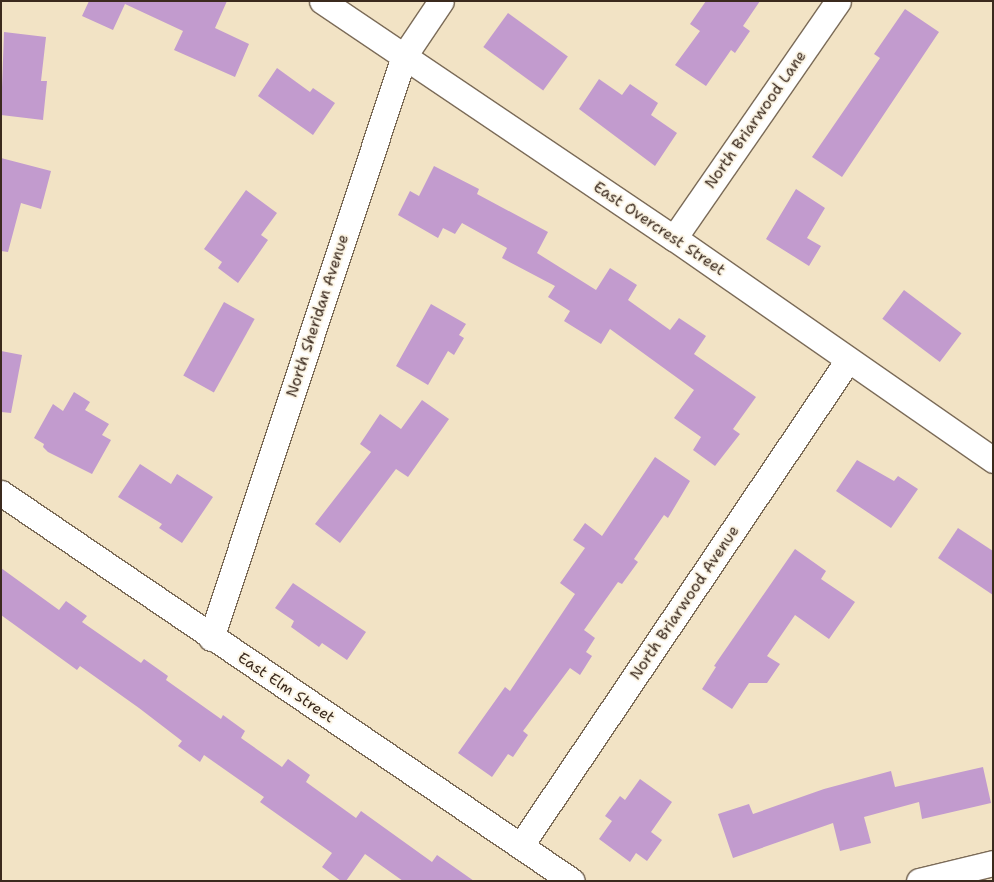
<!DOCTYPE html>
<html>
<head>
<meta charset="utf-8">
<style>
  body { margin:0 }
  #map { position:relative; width:994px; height:882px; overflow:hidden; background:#f2e3c5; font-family:"Shantell Sans",sans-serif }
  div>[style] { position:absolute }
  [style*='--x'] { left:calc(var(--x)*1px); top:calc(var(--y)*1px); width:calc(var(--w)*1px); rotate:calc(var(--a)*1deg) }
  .building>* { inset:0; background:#c29bce; transform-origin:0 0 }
  .roads { filter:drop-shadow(1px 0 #7b6b58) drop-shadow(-1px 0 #7b6b58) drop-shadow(0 1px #7b6b58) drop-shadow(0 -1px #7b6b58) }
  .minor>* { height:25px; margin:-12.5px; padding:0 12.5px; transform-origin:12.5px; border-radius:12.5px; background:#fff }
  span { translate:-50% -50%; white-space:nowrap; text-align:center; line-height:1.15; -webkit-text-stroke:4px #fcf5e5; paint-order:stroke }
  .street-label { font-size:15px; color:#3b2a1e }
  .frame { position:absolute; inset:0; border:2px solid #3b2a1e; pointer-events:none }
</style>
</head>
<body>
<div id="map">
  <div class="building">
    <i style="clip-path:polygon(89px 1px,227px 1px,215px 28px,249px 44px,235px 77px,174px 50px,183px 31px,125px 4px,113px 30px,82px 16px)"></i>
    <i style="clip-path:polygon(706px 1px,760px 1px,743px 26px,750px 31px,735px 53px,731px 50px,706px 86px,675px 65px,700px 31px,690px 24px)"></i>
    <i style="clip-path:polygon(905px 9px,939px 32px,842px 177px,812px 157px,880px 58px,874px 54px)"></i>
    <i style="left:508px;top:13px;width:74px;height:42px;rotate:36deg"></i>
    <i style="clip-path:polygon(4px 32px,46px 37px,41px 81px,47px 81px,43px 120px,1px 115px)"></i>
    <i style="clip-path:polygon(277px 68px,310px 92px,313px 88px,335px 103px,313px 135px,258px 96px)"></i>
    <i style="clip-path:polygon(599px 79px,622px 95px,630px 84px,658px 103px,651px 115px,677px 133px,655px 166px,579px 109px)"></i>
    <i style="clip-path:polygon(1px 158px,51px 171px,41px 209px,21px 203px,8px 252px,1px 251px)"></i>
    <i style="clip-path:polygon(434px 166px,479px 189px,477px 194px,548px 232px,537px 253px,596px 290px,610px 268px,637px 285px,628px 300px,670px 330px,679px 318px,706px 336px,694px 354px,756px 397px,733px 429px,740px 434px,715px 466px,693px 450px,701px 437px,674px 418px,694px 390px,610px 329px,601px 344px,564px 321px,570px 311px,548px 297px,555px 286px,502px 258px,507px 248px,462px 223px,455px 234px,443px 228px,438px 238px,398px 215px,410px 191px,419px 196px)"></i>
    <i style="clip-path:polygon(796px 189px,825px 208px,807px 238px,821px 246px,809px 266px,766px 239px)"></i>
    <i style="clip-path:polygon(246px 190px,277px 213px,261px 235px,268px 240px,238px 283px,218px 268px,222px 262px,204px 249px)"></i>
    <i style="left:904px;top:290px;width:72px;height:36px;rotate:37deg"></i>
    <i style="left:224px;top:302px;width:35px;height:84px;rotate:29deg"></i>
    <i style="clip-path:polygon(431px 304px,466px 324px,459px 335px,464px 338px,454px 355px,448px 351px,428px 385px,396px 366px)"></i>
    <i style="clip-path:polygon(1px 351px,22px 355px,11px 413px,1px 412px)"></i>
    <i style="clip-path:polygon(74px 392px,90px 402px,85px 410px,109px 424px,102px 435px,111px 440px,92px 474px,48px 452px,43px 447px,44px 444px,34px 438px,53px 404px,63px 411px)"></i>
    <i style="clip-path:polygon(422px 400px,449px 419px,408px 477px,396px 469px,340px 543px,315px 524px,371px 452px,360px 444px,380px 414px,401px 429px)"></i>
    <i style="clip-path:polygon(655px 457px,690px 481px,668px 518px,664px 515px,634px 559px,638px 562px,622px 584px,618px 582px,584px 630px,595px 638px,586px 652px,592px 656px,580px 675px,570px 668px,523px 731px,528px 735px,513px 757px,508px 754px,492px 777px,458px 753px,505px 687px,510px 691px,575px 594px,560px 583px,585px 548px,573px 540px,585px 523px,602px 536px)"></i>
    <i style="clip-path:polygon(857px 460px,894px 481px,898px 476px,918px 489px,891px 528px,836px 491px)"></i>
    <i style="clip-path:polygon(140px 464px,171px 484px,177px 474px,213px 497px,182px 543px,159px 528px,162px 524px,118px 497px)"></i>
    <i style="clip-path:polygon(958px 528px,993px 551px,993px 595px,938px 558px)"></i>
    <i style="clip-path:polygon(795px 549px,826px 571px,821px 579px,855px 602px,829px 639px,795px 615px,767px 656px,780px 664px,767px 683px,749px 683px,732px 709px,702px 689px,716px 667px,714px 666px)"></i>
    <i style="clip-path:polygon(1px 568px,59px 610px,66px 601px,87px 616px,82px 622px,141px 663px,144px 659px,168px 676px,166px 680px,221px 719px,223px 715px,245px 731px,241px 738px,282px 767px,288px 759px,310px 775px,306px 782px,356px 818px,361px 811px,432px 862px,437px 855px,474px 881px,403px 881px,365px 854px,346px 881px,341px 881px,322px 867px,332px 853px,260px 802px,264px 797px,204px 755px,200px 762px,178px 746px,182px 741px,139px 708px,80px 666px,77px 670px,1px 615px)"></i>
    <i style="clip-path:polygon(293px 583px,366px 632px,347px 660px,322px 643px,319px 647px,291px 627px,294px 621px,275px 608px)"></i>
    <i style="clip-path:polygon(983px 767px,991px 803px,922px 819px,919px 802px,864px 817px,871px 843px,840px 851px,833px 823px,733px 858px,718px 814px,749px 804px,753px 814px,824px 789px,891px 771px,895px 787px)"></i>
    <i style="clip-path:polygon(640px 779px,672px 802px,651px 832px,662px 840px,647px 861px,636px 853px,630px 862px,599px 839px,612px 821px,605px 816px,620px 796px,625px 800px)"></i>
  </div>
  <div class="roads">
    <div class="minor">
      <i style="--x:322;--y:1;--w:424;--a:34"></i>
      <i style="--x:674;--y:238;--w:389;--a:34.8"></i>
      <i style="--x:674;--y:238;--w:288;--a:-55.3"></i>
      <i style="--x:1;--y:493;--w:690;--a:34.2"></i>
      <i style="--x:211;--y:638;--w:613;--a:-71.65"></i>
      <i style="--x:404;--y:56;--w:66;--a:-56.1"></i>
      <i style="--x:521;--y:845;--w:585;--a:-56.01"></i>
      <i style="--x:919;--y:881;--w:76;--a:-13.7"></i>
    </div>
  </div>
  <div class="street-label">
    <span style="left:756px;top:120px;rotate:-55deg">North Briarwood Lane</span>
    <span style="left:659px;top:229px;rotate:34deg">East Overcrest Street</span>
    <span style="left:318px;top:316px;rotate:-72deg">North Sheridan Avenue</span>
    <span style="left:685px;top:603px;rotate:-56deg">North Briarwood Avenue</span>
    <span style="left:286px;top:688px;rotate:34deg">East Elm Street</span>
  </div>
  <div class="frame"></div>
</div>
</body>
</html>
